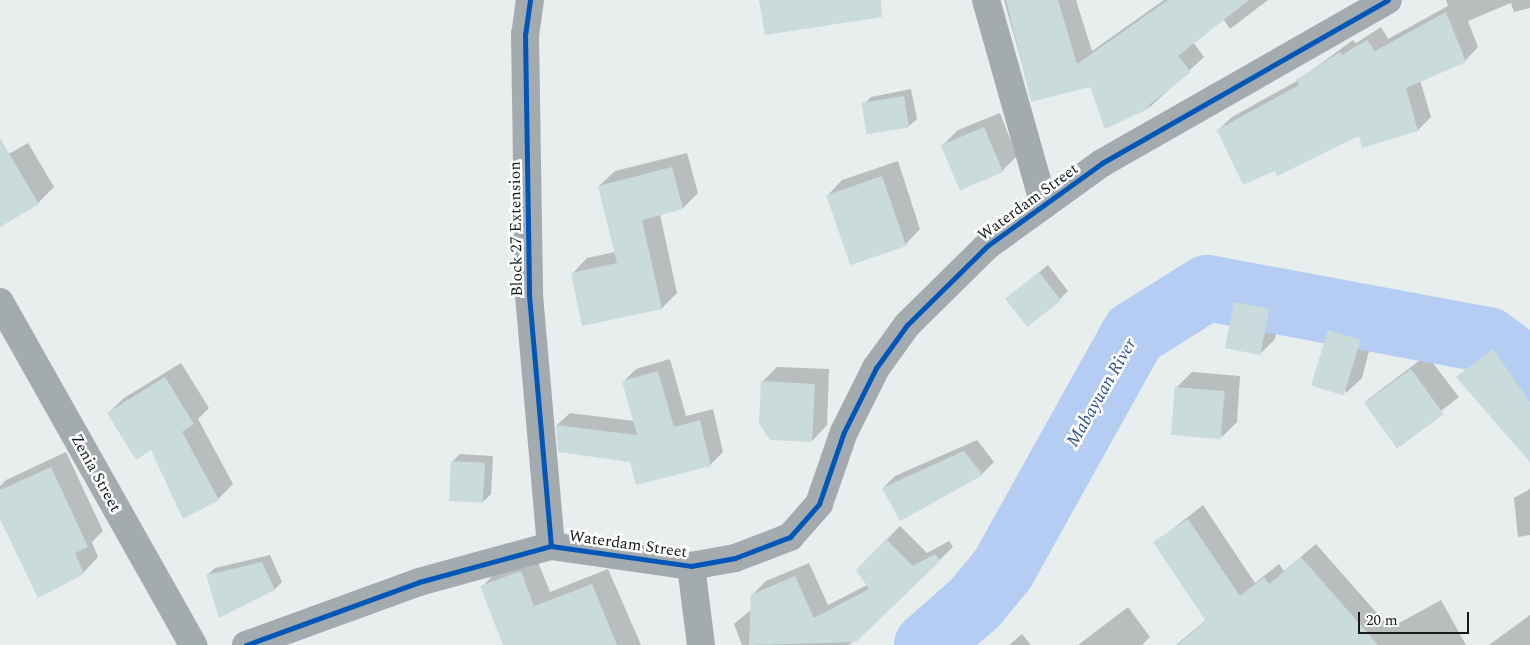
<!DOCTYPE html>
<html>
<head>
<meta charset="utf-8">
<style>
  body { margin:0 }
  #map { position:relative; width:1530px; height:645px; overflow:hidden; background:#e8edee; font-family:Spectral,serif }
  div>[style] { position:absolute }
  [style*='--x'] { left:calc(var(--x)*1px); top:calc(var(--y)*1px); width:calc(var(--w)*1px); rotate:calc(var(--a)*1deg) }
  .shadow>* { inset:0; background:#0003; transform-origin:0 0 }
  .river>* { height:66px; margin:-33px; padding:0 33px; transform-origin:33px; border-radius:33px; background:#b6cdf3 }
  .building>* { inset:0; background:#c9dbda; transform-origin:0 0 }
  .minor>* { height:28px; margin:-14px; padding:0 14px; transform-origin:14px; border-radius:14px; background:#a3abaf }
  .cycleway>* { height:5px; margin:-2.5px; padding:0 2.5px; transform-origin:2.5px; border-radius:2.5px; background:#0057b8 }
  span { translate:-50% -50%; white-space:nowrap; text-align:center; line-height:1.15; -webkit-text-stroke:5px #fff; paint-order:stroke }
  .street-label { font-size:16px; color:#171a1b }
  .water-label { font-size:18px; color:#2d4e8f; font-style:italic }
  .scale { position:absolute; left:1358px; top:612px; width:111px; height:22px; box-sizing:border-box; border:2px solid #171a1b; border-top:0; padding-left:6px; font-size:15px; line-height:18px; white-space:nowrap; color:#171a1b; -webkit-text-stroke:4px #fff; paint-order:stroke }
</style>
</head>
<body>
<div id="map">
  <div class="shadow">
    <i style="clip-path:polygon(1004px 0,1076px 0,1092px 51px,1164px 0,1268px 0,1230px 29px,1223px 19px,1193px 42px,1204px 57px,1150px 107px,1091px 85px,1032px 100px)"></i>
    <i style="clip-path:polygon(1446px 0,1530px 0,1530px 8px,1514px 12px,1511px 3px,1468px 21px,1478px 47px,1465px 61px,1420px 80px,1431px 117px,1418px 130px,1363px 146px,1359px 135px,1275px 169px,1218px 130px,1232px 117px,1297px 81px,1353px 40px,1356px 43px,1381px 27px,1388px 39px,1448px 6px)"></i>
    <i style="clip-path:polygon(911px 89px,917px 119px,909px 126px,863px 105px,871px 97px)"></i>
    <i style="clip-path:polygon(1000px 113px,1017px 156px,1002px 171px,943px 145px,958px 130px)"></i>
    <i style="clip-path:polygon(28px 143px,54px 187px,38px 203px,0 225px,0 159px)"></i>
    <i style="clip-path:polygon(687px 153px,698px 193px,683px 208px,660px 214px,677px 293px,662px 308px,572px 274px,587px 258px,615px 252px,599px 186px,615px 171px)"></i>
    <i style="clip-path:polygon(898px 161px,920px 229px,905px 245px,827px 196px,842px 180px)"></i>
    <i style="clip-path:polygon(1048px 265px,1068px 291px,1060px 299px,1006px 300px)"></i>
    <i style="clip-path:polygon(1250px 287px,1284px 294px,1275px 339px,1260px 354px,1235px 303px)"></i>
    <i style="clip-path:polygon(1344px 316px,1376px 324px,1362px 378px,1346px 393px,1329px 331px)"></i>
    <i style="clip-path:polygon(1505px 338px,1530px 372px,1530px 429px,1458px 377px)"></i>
    <i style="left:1427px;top:355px;width:53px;height:77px;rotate:53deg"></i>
    <i style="clip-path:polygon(670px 359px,686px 416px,713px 409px,723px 452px,711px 464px,637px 483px,631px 461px,560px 451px,557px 425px,570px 413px,634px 421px,624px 381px,636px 369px)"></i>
    <i style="clip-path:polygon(181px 363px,209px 408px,198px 419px,233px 484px,218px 499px,108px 413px,124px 398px)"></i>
    <i style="clip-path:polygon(777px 367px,829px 369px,827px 425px,812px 441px,762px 382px)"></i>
    <i style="clip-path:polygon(1192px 372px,1240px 376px,1237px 422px,1222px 437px,1176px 388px)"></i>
    <i style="clip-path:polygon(977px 440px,994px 462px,982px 474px,883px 488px,895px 476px)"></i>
    <i style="clip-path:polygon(66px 452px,103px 531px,92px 542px,98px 557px,83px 573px,0 515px,0 486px,6px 480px)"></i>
    <i style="clip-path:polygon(460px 454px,493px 456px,491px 494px,483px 502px,452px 462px)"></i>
    <i style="clip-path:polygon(1530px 489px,1530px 535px,1518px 537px,1514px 498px)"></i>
    <i style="clip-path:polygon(1203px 505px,1255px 583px,1279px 564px,1284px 571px,1316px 544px,1390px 628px,1441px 600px,1466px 645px,1176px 645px,1206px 620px,1155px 543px)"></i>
    <i style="clip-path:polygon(900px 526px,927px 553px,949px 541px,953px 547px,855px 641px,848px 645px,742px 645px,734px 624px,751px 610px,752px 595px,766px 581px,809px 563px,828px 605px,867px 585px,857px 570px)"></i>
    <i style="clip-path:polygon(270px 555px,282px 582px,275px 589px,207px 575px,215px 568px)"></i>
    <i style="clip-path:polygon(536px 557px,550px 592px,608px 569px,641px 645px,505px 645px,482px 587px,497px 571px)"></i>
    <i style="clip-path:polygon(1128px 607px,1150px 637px,1142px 645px,1078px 645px)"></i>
    <i style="clip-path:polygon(1530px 615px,1530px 645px,1489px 645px)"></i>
    <i style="clip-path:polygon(1022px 634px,1031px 645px,1009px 645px)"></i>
  </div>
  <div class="river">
    <i style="--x:927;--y:645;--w:64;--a:-41.2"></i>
    <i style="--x:975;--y:603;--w:44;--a:-50.5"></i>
    <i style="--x:1003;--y:569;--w:269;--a:-60.9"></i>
    <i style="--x:1134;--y:334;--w:86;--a:-32.2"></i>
    <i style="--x:1207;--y:288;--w:286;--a:10.5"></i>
    <i style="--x:1488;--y:340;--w:52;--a:36.4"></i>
  </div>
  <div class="building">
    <i style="clip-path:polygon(759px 0,881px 0,882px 17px,765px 35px)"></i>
    <i style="clip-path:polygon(1006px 0,1058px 0,1077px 64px,1168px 0,1249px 0,1178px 56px,1191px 72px,1149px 105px,1150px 108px,1105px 129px,1090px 87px,1031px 102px)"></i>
    <i style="clip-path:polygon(1446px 12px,1466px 62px,1406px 88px,1418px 131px,1362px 148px,1359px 136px,1277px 176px,1275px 171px,1243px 185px,1217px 130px,1299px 85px,1296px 80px,1340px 52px,1342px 55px,1367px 40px,1375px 51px)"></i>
    <i style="left:904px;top:96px;width:32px;height:43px;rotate:81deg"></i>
    <i style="left:984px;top:127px;width:49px;height:47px;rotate:67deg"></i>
    <i style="clip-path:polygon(0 138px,39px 204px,0 227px)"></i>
    <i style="clip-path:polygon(672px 167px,683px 209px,642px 220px,662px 309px,582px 326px,571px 273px,617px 263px,598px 186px)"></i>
    <i style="left:882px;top:176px;width:74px;height:59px;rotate:71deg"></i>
    <i style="left:1039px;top:272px;width:36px;height:43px;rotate:52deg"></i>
    <i style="left:1234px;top:302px;width:36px;height:47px;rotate:11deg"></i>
    <i style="left:1328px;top:330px;width:34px;height:58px;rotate:17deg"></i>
    <i style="clip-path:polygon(1493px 349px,1530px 402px,1530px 462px,1456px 377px)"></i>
    <i style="left:1411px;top:369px;width:56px;height:58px;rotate:54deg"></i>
    <i style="clip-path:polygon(658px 371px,674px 427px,700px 420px,711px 466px,636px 485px,630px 462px,558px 452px,556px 425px,637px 435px,622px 381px)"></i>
    <i style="clip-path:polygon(165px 377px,194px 424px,182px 432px,219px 500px,183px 519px,151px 450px,136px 460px,107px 413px)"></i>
    <i style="clip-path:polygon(761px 381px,815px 384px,812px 442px,770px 440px,759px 423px)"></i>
    <i style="left:1175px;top:387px;width:50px;height:48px;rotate:5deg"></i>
    <i style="clip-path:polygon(964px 451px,983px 475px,900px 521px,882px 488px)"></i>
    <i style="left:451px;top:461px;width:34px;height:40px;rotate:3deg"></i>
    <i style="clip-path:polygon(51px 467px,88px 547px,75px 553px,84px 574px,38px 598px,0 519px,0 490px)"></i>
    <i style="clip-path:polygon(1188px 519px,1240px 596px,1264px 577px,1269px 584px,1301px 557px,1378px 645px,1177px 645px,1206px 621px,1153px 542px)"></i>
    <i style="clip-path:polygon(886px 539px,913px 566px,935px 554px,940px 561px,856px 642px,749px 645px,751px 595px,795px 576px,814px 618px,869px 589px,856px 570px)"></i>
    <i style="clip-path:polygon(262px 562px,275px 590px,219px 618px,206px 575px)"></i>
    <i style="clip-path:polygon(521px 571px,534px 606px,592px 584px,617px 645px,503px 645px,480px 586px)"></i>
  </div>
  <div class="minor">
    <i style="--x:530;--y:0;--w:34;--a:98"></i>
    <i style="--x:525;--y:34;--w:261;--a:89.1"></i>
    <i style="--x:529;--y:295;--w:252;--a:85"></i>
    <i style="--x:986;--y:0;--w:213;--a:74.2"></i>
    <i style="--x:0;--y:302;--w:394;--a:60.6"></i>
    <i style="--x:691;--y:566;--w:80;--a:82.8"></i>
    <i style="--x:246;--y:645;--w:184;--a:-20"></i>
    <i style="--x:419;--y:582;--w:137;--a:-15.3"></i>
    <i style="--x:551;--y:546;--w:141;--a:8.1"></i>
    <i style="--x:691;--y:566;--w:45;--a:-10.3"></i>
    <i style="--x:735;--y:558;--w:59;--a:-20.9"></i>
    <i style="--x:790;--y:537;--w:44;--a:-48.7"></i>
    <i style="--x:819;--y:504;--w:76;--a:-70.9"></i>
    <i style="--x:844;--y:432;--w:72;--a:-63.4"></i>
    <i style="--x:876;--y:368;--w:53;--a:-54.2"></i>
    <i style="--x:907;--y:325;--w:112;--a:-44.6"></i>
    <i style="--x:987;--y:246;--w:142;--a:-35.8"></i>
    <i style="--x:1102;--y:163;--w:329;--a:-29.7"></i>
  </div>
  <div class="cycleway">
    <i style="--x:530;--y:0;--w:34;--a:98"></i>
    <i style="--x:525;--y:34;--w:261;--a:89.1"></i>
    <i style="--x:529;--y:295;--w:252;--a:85"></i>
    <i style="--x:246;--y:645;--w:184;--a:-20"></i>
    <i style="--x:419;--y:582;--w:137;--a:-15.3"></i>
    <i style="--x:551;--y:546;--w:141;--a:8.1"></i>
    <i style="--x:691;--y:566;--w:45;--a:-10.3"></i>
    <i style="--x:735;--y:558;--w:59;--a:-20.9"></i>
    <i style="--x:790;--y:537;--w:44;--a:-48.7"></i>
    <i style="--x:819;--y:504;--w:76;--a:-70.9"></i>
    <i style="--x:844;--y:432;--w:72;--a:-63.4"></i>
    <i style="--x:876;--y:368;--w:53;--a:-54.2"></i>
    <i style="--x:907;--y:325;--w:112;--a:-44.6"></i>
    <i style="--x:987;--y:246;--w:142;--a:-35.8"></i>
    <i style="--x:1102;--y:163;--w:329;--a:-29.7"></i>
  </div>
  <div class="street-label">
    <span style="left:1028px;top:202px;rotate:-36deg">Waterdam Street</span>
    <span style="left:516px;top:229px;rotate:-91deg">Block 27 Extension</span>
    <span style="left:96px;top:473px;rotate:61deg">Zenia Street</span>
    <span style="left:628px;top:544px;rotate:8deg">Waterdam Street</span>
  </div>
  <div class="water-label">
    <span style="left:1102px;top:393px;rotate:-60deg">Mabayuan River</span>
  </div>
  <div class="scale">20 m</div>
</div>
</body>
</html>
